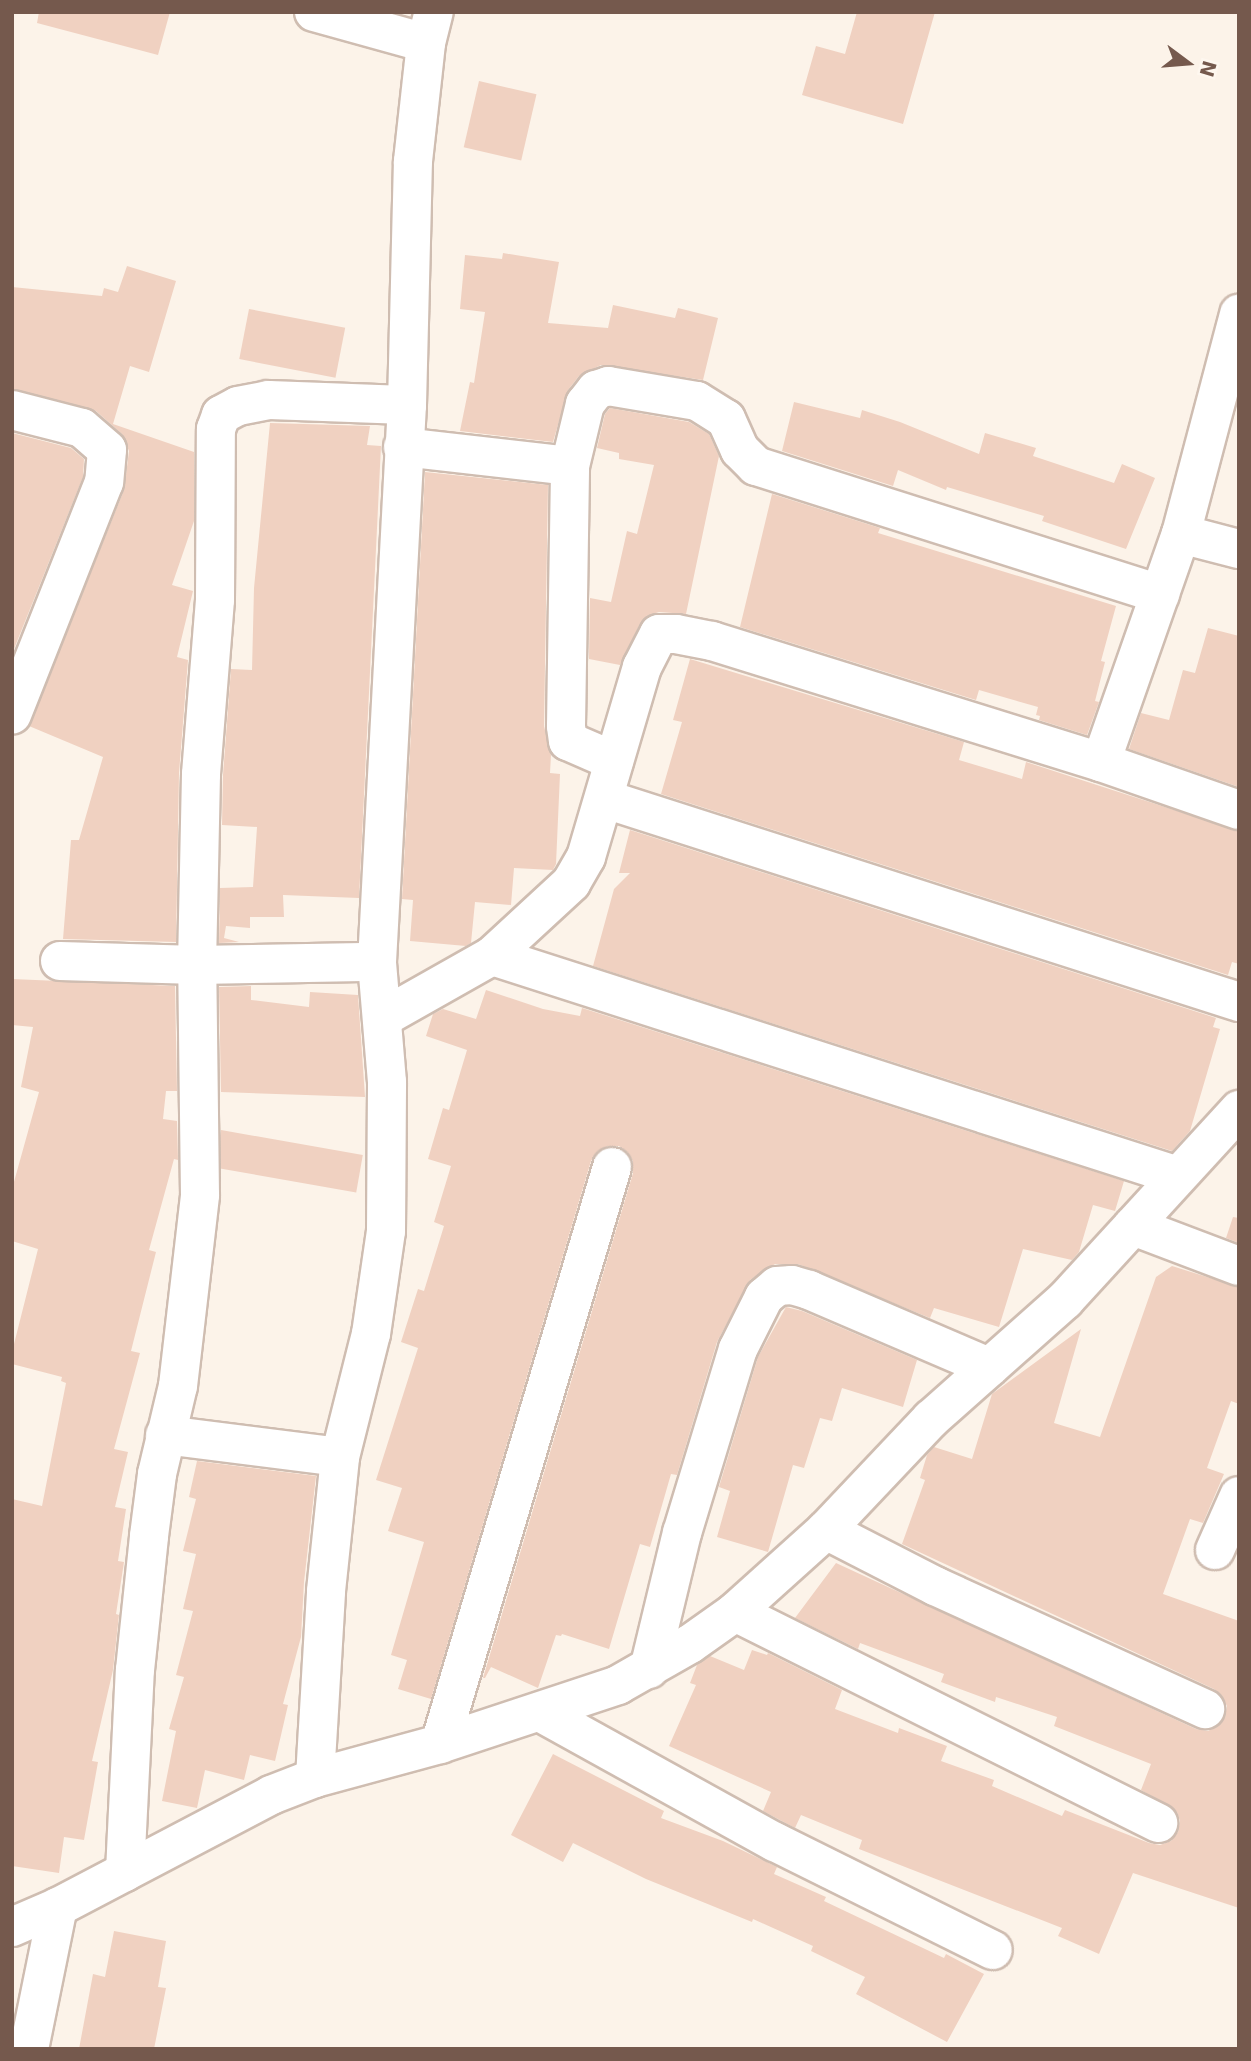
<!DOCTYPE html>
<html>
<head>
<meta charset="utf-8">
<style>
  body { margin:0 }
  #map { position:relative; width:1251px; height:2061px; overflow:hidden; background:#fcf3e9; font-family:"DejaVu Sans",sans-serif }
  div>[style] { position:absolute }
  [style*='--x'] { left:calc(var(--x)*1px); top:calc(var(--y)*1px); width:calc(var(--w)*1px); rotate:calc(var(--a)*1deg) }
  .building>* { inset:0; background:#f0d1c1; transform-origin:0 0 }
  .roads { filter:drop-shadow(2px 0 #cfbdb1) drop-shadow(-2px 0 #cfbdb1) drop-shadow(0 2px #cfbdb1) drop-shadow(0 -2px #cfbdb1) }
  .minor>* { height:38px; margin:-19px; padding:0 19px; transform-origin:19px; border-radius:19px; background:#fff }
  span { translate:-50% -50%; white-space:nowrap; text-align:center; line-height:1.15; -webkit-text-stroke:6px #fef7ef; paint-order:stroke }
  .frame { position:absolute; inset:0; border:14px solid #75594d; pointer-events:none }
  .north { position:absolute; left:1153px; top:28px; width:70px; height:70px; -webkit-text-stroke:5px #fef7ef; paint-order:stroke; rotate:106deg; font-size:19px; font-weight:700; line-height:28px; text-align:center; color:#75594d }
  .north::after { content:''; display:block; margin:auto; width:24px; height:32px; background:#75594d; clip-path:polygon(50% 0,100% 100%,50% 72%,0 100%) }
</style>
</head>
<body>
<div id="map">
  <div class="building">
    <i style="clip-path:polygon(39px 12px,170px 12px,158px 55px,37px 23px)"></i>
    <i style="clip-path:polygon(857px 12px,935px 12px,903px 124px,802px 95px,816px 46px,845px 54px)"></i>
    <i style="left:479px;top:81px;width:59px;height:68px;rotate:13deg"></i>
    <i style="clip-path:polygon(503px 253px,559px 262px,548px 323px,608px 328px,613px 305px,675px 318px,678px 308px,718px 318px,703px 380px,601px 365px,579px 376px,568px 390px,553px 442px,460px 431px,470px 382px,474px 383px,485px 312px,460px 309px,465px 255px,502px 259px)"></i>
    <i style="clip-path:polygon(127px 266px,176px 281px,149px 372px,130px 366px,113px 424px,194px 452px,194px 521px,172px 585px,193px 591px,177px 657px,188px 660px,179px 773px,176px 942px,63px 939px,71px 840px,79px 840px,103px 757px,29px 726px,124px 490px,129px 451px,122px 434px,96px 411px,12px 389px,12px 287px,102px 296px,104px 288px,118px 292px)"></i>
    <i style="left:249px;top:309px;width:98px;height:51px;rotate:11deg"></i>
    <i style="clip-path:polygon(794px 402px,860px 418px,862px 410px,900px 422px,979px 454px,985px 433px,1036px 448px,1033px 456px,1114px 483px,1122px 464px,1155px 478px,1126px 549px,1042px 521px,1044px 516px,947px 487px,946px 490px,898px 470px,893px 486px,782px 451px)"></i>
    <i style="clip-path:polygon(610px 408px,689px 422px,709px 434px,719px 456px,686px 614px,659px 612px,647px 616px,640px 624px,620px 665px,589px 659px,590px 598px,611px 602px,627px 531px,637px 534px,654px 465px,619px 459px,619px 453px,597px 448px,605px 414px)"></i>
    <i style="clip-path:polygon(270px 423px,370px 426px,367px 445px,381px 446px,359px 898px,283px 895px,284px 917px,250px 917px,250px 928px,226px 926px,224px 938px,239px 942px,219px 943px,220px 888px,253px 887px,257px 827px,222px 825px,223px 775px,231px 669px,252px 670px,254px 588px)"></i>
    <i style="clip-path:polygon(12px 433px,71px 448px,84px 459px,83px 477px,12px 654px)"></i>
    <i style="clip-path:polygon(425px 472px,548px 485px,544px 726px,551px 755px,550px 773px,560px 774px,556px 864px,553px 870px,514px 868px,511px 905px,475px 902px,471px 943px,466px 946px,410px 941px,413px 900px,402px 899px)"></i>
    <i style="clip-path:polygon(772px 494px,880px 528px,878px 533px,1116px 606px,1101px 661px,1105px 662px,1095px 701px,1099px 702px,1087px 735px,1039px 720px,1040px 716px,1036px 715px,1038px 707px,979px 690px,976px 700px,740px 627px)"></i>
    <i style="clip-path:polygon(1208px 628px,1239px 636px,1239px 787px,1129px 749px,1141px 713px,1169px 720px,1183px 670px,1195px 673px)"></i>
    <i style="clip-path:polygon(690px 659px,964px 742px,959px 760px,1022px 779px,1026px 762px,1239px 831px,1239px 964px,1232px 962px,1228px 975px,661px 794px,682px 722px,673px 720px)"></i>
    <i style="clip-path:polygon(630px 830px,1216px 1018px,1213px 1027px,1220px 1029px,1190px 1131px,1172px 1151px,593px 966px,614px 889px,630px 873px,619px 873px)"></i>
    <i style="clip-path:polygon(12px 979px,175px 986px,177px 1091px,166px 1091px,163px 1119px,177px 1121px,178px 1160px,174px 1159px,149px 1250px,156px 1252px,131px 1351px,140px 1353px,114px 1449px,128px 1452px,115px 1507px,126px 1509px,118px 1561px,124px 1562px,116px 1614px,119px 1615px,113px 1670px,92px 1761px,98px 1762px,84px 1840px,64px 1837px,59px 1873px,12px 1866px,12px 1499px,42px 1506px,66px 1383px,61px 1381px,62px 1377px,12px 1364px,12px 1352px,38px 1249px,12px 1241px,12px 1189px,39px 1092px,21px 1087px,33px 1027px,12px 1025px)"></i>
    <i style="clip-path:polygon(251px 986px,251px 1000px,309px 1007px,310px 992px,358px 995px,365px 1097px,221px 1092px,219px 987px)"></i>
    <i style="clip-path:polygon(486px 990px,543px 1009px,580px 1016px,582px 1008px,1124px 1181px,1115px 1211px,1093px 1205px,1079px 1252px,1072px 1260px,1023px 1249px,999px 1327px,934px 1308px,930px 1318px,798px 1264px,775px 1264px,750px 1280px,717px 1342px,677px 1475px,671px 1474px,650px 1547px,640px 1544px,609px 1649px,562px 1634px,561px 1636px,556px 1635px,538px 1688px,491px 1667px,485px 1678px,483px 1678px,633px 1173px,633px 1161px,627px 1152px,619px 1146px,608px 1146px,598px 1151px,591px 1161px,431px 1699px,398px 1689px,407px 1660px,391px 1655px,424px 1542px,388px 1531px,402px 1488px,376px 1480px,418px 1348px,401px 1342px,418px 1289px,424px 1291px,444px 1226px,434px 1222px,451px 1166px,428px 1159px,443px 1108px,449px 1110px,467px 1050px,426px 1036px,433px 1014px,443px 1009px,476px 1019px)"></i>
    <i style="left:221px;top:1130px;width:144px;height:38px;rotate:10deg"></i>
    <i style="clip-path:polygon(1233px 1217px,1239px 1218px,1239px 1243px,1226px 1238px)"></i>
    <i style="clip-path:polygon(1172px 1266px,1239px 1287px,1239px 1404px,1231px 1401px,1207px 1468px,1224px 1474px,1203px 1523px,1190px 1519px,1163px 1594px,1239px 1621px,1239px 1908px,1133px 1873px,1099px 1954px,1058px 1936px,1062px 1928px,859px 1849px,862px 1840px,801px 1815px,795px 1828px,763px 1811px,771px 1792px,669px 1746px,696px 1685px,690px 1683px,697px 1665px,710px 1656px,744px 1670px,752px 1650px,767px 1655px,768px 1653px,842px 1690px,835px 1709px,898px 1733px,899px 1728px,947px 1746px,941px 1761px,994px 1780px,992px 1786px,1062px 1816px,1065px 1810px,1149px 1843px,1160px 1845px,1171px 1841px,1178px 1832px,1180px 1821px,1177px 1812px,1141px 1790px,1151px 1764px,1054px 1726px,1057px 1717px,996px 1697px,995px 1702px,941px 1682px,944px 1674px,860px 1643px,858px 1649px,795px 1618px,836px 1563px,1196px 1729px,1208px 1731px,1218px 1726px,1225px 1717px,1227px 1706px,1222px 1696px,1214px 1689px,902px 1544px,925px 1480px,920px 1478px,927px 1455px,934px 1447px,972px 1459px,992px 1394px,1081px 1329px,1054px 1423px,1100px 1437px,1156px 1277px)"></i>
    <i style="clip-path:polygon(786px 1307px,802px 1311px,917px 1360px,903px 1407px,842px 1388px,832px 1421px,820px 1418px,804px 1468px,793px 1465px,768px 1552px,717px 1537px,730px 1491px,719px 1487px,758px 1357px)"></i>
    <i style="clip-path:polygon(197px 1461px,316px 1476px,304px 1582px,301px 1637px,283px 1704px,288px 1705px,275px 1761px,250px 1755px,244px 1780px,205px 1770px,197px 1808px,162px 1801px,176px 1731px,169px 1729px,184px 1677px,176px 1675px,193px 1611px,183px 1609px,196px 1554px,183px 1551px,196px 1499px,189px 1497px)"></i>
    <i style="clip-path:polygon(553px 1754px,664px 1811px,661px 1818px,723px 1841px,777px 1867px,774px 1874px,826px 1897px,824px 1901px,944px 1958px,946px 1954px,984px 1974px,947px 2042px,856px 1994px,865px 1977px,811px 1951px,813px 1946px,753px 1919px,752px 1922px,646px 1879px,573px 1843px,563px 1862px,511px 1835px)"></i>
    <i style="clip-path:polygon(114px 1931px,166px 1941px,158px 1987px,166px 1988px,154px 2049px,79px 2049px,93px 1974px,105px 1977px)"></i>
  </div>
  <div class="roads">
    <div class="minor">
      <i style="--x:314;--y:12;--w:116;--a:15.5"></i>
      <i style="--x:426;--y:43;--w:32;--a:-76"></i>
      <i style="--x:12;--y:410;--w:72;--a:14.4"></i>
      <i style="--x:82;--y:428;--w:33;--a:41"></i>
      <i style="--x:107;--y:450;--w:32;--a:95"></i>
      <i style="--x:104;--y:482;--w:250;--a:111.6"></i>
      <i style="--x:403;--y:447;--w:168;--a:6.5"></i>
      <i style="--x:1181;--y:534;--w:228;--a:-75.2"></i>
      <i style="--x:614;--y:761;--w:50;--a:-156.5"></i>
      <i style="--x:568;--y:741;--w:15;--a:-98"></i>
      <i style="--x:566;--y:726;--w:260;--a:-89.1"></i>
      <i style="--x:570;--y:466;--w:64;--a:-76.4"></i>
      <i style="--x:585;--y:404;--w:18;--a:-52"></i>
      <i style="--x:596;--y:390;--w:13;--a:-18"></i>
      <i style="--x:608;--y:386;--w:90;--a:9.6"></i>
      <i style="--x:697;--y:401;--w:34;--a:32"></i>
      <i style="--x:726;--y:419;--w:34;--a:66"></i>
      <i style="--x:740;--y:450;--w:23;--a:45"></i>
      <i style="--x:756;--y:466;--w:424;--a:17.6"></i>
      <i style="--x:1101;--y:762;--w:242;--a:-70.7"></i>
      <i style="--x:1181;--y:534;--w:60;--a:14.5"></i>
      <i style="--x:605;--y:799;--w:666;--a:17.75"></i>
      <i style="--x:492;--y:956;--w:720;--a:17.78"></i>
      <i style="--x:60;--y:961;--w:137;--a:1.7"></i>
      <i style="--x:197;--y:965;--w:180;--a:-1"></i>
      <i style="--x:384;--y:1017;--w:124;--a:-29.5"></i>
      <i style="--x:492;--y:956;--w:108;--a:-42.7"></i>
      <i style="--x:571;--y:883;--w:30;--a:-60"></i>
      <i style="--x:586;--y:857;--w:198;--a:-73.6"></i>
      <i style="--x:642;--y:667;--w:37;--a:-63"></i>
      <i style="--x:659;--y:634;--w:17;--a:0"></i>
      <i style="--x:676;--y:634;--w:37;--a:11"></i>
      <i style="--x:712;--y:641;--w:407;--a:17.3"></i>
      <i style="--x:1101;--y:762;--w:146;--a:19.2"></i>
      <i style="--x:1133;--y:1226;--w:113;--a:20.7"></i>
      <i style="--x:165;--y:1435;--w:176;--a:7.2"></i>
      <i style="--x:826;--y:1530;--w:123;--a:27.2"></i>
      <i style="--x:935;--y:1586;--w:297;--a:24.5"></i>
      <i style="--x:1215;--y:1550;--w:59;--a:-66"></i>
      <i style="--x:735;--y:1612;--w:473;--a:26.5"></i>
      <i style="--x:649;--y:1669;--w:140;--a:-76.4"></i>
      <i style="--x:682;--y:1533;--w:192;--a:-73.1"></i>
      <i style="--x:738;--y:1349;--w:58;--a:-63.4"></i>
      <i style="--x:764;--y:1297;--w:17;--a:-40"></i>
      <i style="--x:777;--y:1286;--w:15;--a:-4"></i>
      <i style="--x:792;--y:1285;--w:18;--a:16"></i>
      <i style="--x:809;--y:1290;--w:196;--a:23.2"></i>
      <i style="--x:540;--y:1712;--w:269;--a:29"></i>
      <i style="--x:775;--y:1842;--w:243;--a:26.4"></i>
      <i style="--x:440;--y:1744;--w:602;--a:-73.4"></i>
      <i style="--x:315;--y:1778;--w:187;--a:-86.6"></i>
      <i style="--x:326;--y:1591;--w:135;--a:-84"></i>
      <i style="--x:340;--y:1457;--w:127;--a:-75.9"></i>
      <i style="--x:371;--y:1334;--w:104;--a:-81.7"></i>
      <i style="--x:386;--y:1231;--w:149;--a:-89.6"></i>
      <i style="--x:387;--y:1082;--w:120;--a:-94.8"></i>
      <i style="--x:377;--y:962;--w:558;--a:-86.92"></i>
      <i style="--x:407;--y:405;--w:244;--a:-88.6"></i>
      <i style="--x:413;--y:161;--w:119;--a:-83.7"></i>
      <i style="--x:125;--y:1872;--w:202;--a:-87.2"></i>
      <i style="--x:135;--y:1670;--w:135;--a:-84"></i>
      <i style="--x:149;--y:1536;--w:63;--a:-82.6"></i>
      <i style="--x:157;--y:1474;--w:90;--a:-76.6"></i>
      <i style="--x:178;--y:1386;--w:192;--a:-83.4"></i>
      <i style="--x:200;--y:1195;--w:230;--a:-90.7"></i>
      <i style="--x:197;--y:965;--w:191;--a:-88.8"></i>
      <i style="--x:201;--y:774;--w:175;--a:-85.4"></i>
      <i style="--x:215;--y:600;--w:171;--a:-89.7"></i>
      <i style="--x:216;--y:429;--w:15;--a:-70"></i>
      <i style="--x:221;--y:415;--w:19;--a:-28"></i>
      <i style="--x:238;--y:406;--w:31;--a:-11"></i>
      <i style="--x:268;--y:400;--w:139;--a:2.1"></i>
      <i style="--x:12;--y:1927;--w:50;--a:-23.5"></i>
      <i style="--x:58;--y:1907;--w:241;--a:-27.7"></i>
      <i style="--x:271;--y:1795;--w:47;--a:-21.1"></i>
      <i style="--x:315;--y:1778;--w:130;--a:-15.2"></i>
      <i style="--x:440;--y:1744;--w:188;--a:-18.3"></i>
      <i style="--x:618;--y:1685;--w:83;--a:-29.7"></i>
      <i style="--x:690;--y:1644;--w:55;--a:-35.4"></i>
      <i style="--x:735;--y:1612;--w:122;--a:-42"></i>
      <i style="--x:826;--y:1530;--w:153;--a:-46.6"></i>
      <i style="--x:931;--y:1419;--w:179;--a:-41.6"></i>
      <i style="--x:1065;--y:1300;--w:258;--a:-47.5"></i>
      <i style="--x:29;--y:2049;--w:145;--a:-78.5"></i>
    </div>
  </div>
  <div class="frame"></div>
  <div class="north">N</div>
</div>
</body>
</html>
